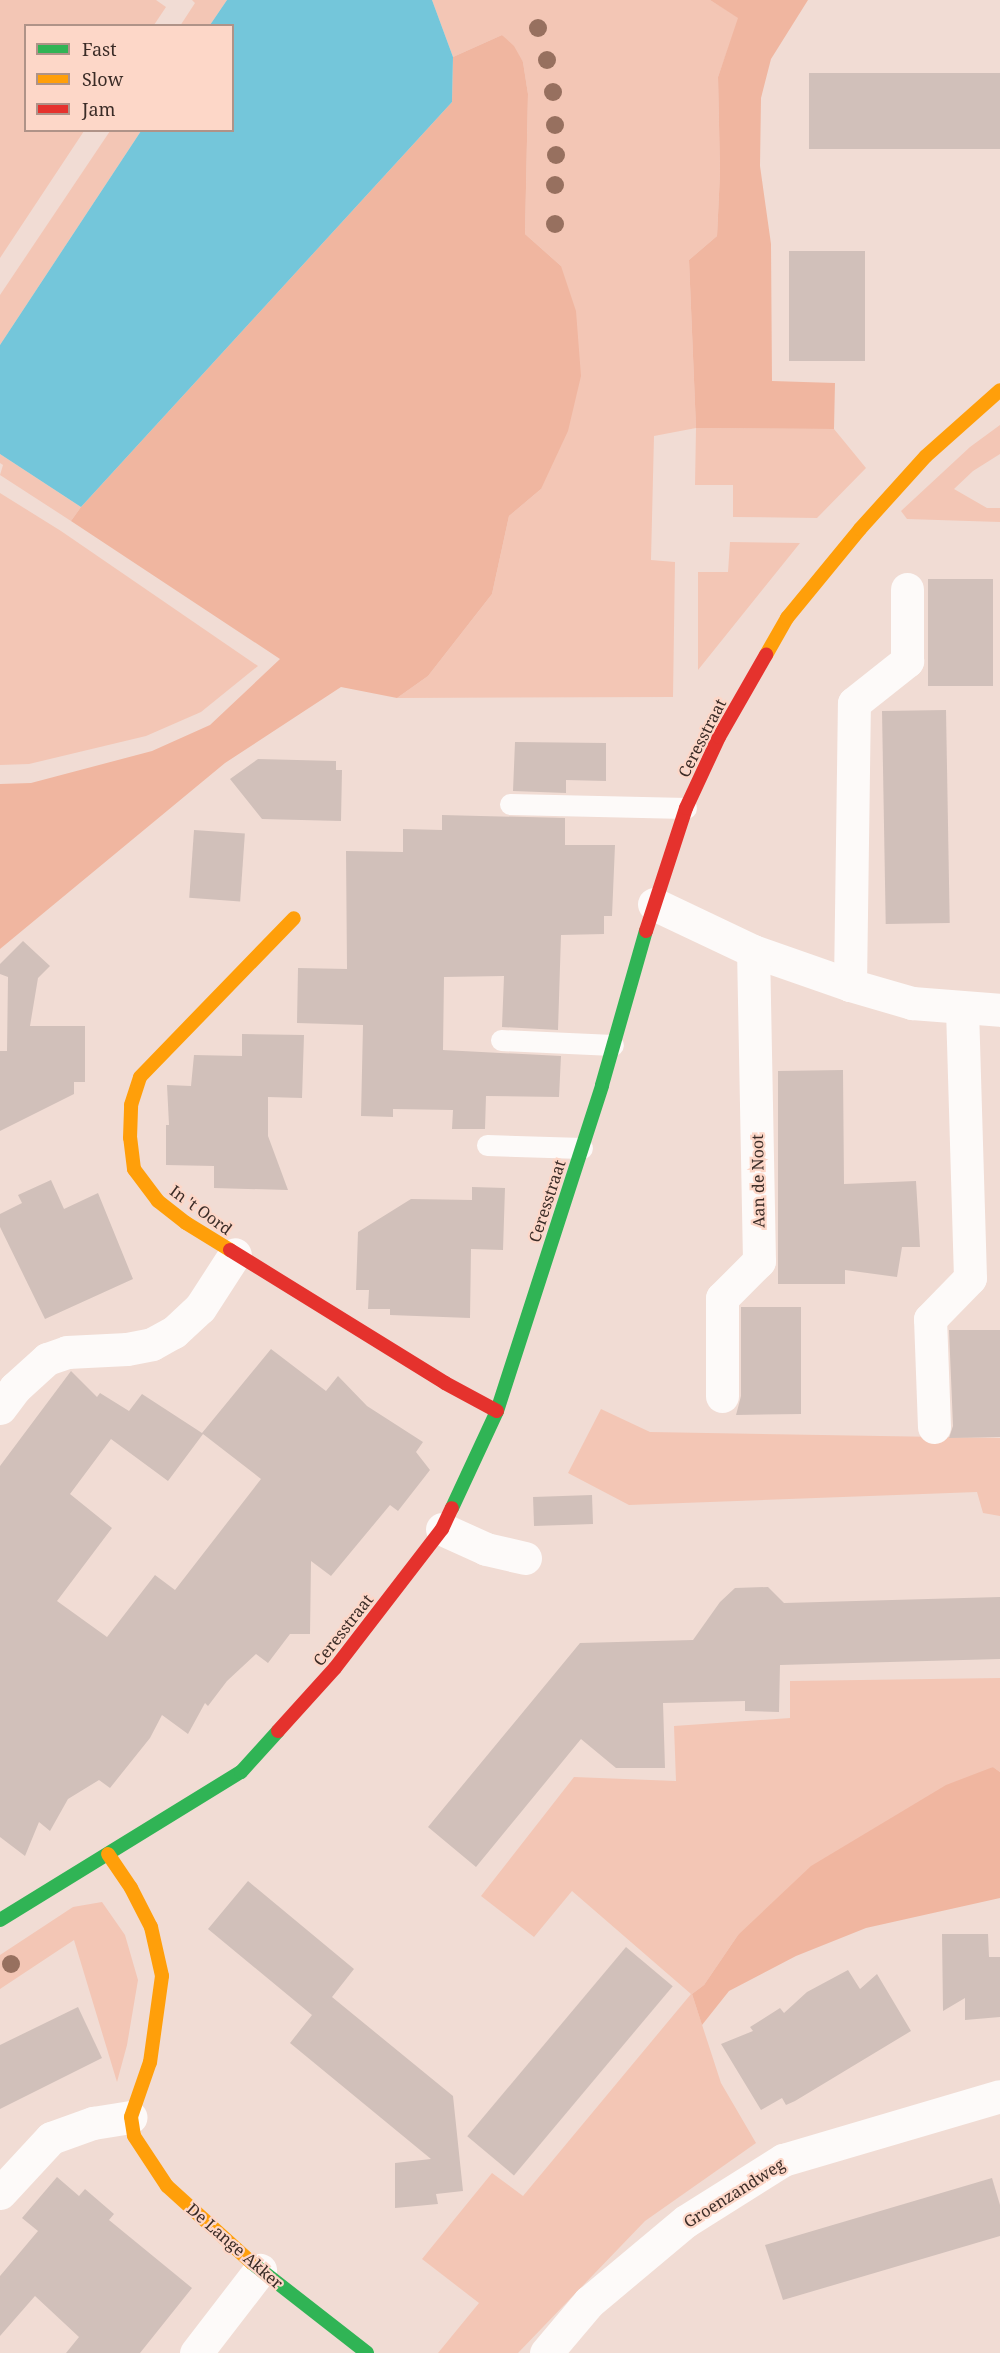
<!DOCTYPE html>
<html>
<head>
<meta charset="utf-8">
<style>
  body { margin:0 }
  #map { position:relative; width:1000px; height:2353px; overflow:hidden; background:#f1dcd4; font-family:"Noto Serif",serif }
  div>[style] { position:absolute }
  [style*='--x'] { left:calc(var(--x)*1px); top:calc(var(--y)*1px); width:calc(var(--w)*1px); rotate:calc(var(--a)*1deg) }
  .green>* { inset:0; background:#f3c6b5 }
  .forest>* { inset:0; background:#f0b6a0 }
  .water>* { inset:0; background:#74c6da }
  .building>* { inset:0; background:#d1c0ba; transform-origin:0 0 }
  .lane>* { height:21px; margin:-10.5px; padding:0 10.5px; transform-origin:10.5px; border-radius:10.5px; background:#fdfaf9 }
  .street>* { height:33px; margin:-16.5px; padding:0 16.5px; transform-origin:16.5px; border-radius:16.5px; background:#fdfaf9 }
  .fast>* { height:14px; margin:-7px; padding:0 7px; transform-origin:7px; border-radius:7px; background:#30b455 }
  .slow>* { height:14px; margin:-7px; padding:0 7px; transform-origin:7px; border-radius:7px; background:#ff9f0a }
  .jam>* { height:14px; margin:-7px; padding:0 7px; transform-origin:7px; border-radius:7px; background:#e5322d }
  .trees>* { width:18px; height:18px; margin:-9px; border-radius:50%; background:#97705f }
  span { translate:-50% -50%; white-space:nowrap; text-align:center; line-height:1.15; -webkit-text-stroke:4.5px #fdd7c8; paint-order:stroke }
  .street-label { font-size:16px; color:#3b2c27 }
  .legend { position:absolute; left:24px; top:24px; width:210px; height:108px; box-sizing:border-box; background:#fdd7c8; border:2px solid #af9388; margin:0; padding:8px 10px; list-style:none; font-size:18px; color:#3b2c27 }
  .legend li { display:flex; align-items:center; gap:12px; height:30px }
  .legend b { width:30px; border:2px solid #af9388 }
</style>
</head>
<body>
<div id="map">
  <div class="green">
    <i style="clip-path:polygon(0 0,156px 0,166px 7px,154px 25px,26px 26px,26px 130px,84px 131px,0 258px)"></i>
    <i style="clip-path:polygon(192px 0,227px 0,210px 25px,180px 26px,195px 3px)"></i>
    <i style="clip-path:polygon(432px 0,710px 0,739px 18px,718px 77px,720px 173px,717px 236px,689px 260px,696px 428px,834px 429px,866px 468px,817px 518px,733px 517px,733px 485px,695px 485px,696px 428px,654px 436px,651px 560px,675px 562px,673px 697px,397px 698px,428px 676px,492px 594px,509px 516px,541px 489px,561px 266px,525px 234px,528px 94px,523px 62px,502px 35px,453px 57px)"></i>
    <i style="clip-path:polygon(110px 131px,141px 131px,0 345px,0 295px)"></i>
    <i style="clip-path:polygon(1000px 425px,1000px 454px,973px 471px,954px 489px,987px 508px,1000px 508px,1000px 522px,907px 519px,901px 511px,970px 447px)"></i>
    <i style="clip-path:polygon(0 454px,81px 507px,71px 521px,0 475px,3px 465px,0 463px)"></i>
    <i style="clip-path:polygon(0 493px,61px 531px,258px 666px,201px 712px,146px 736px,29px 764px,0 765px)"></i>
    <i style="clip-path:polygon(730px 542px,800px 543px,698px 670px,698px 572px,728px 572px)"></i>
    <i style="clip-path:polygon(601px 1409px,650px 1432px,1000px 1438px,1000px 1516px,983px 1513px,977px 1492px,629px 1505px,568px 1473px)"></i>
    <i style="clip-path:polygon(1000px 1678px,1000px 1772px,993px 1767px,738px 1935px,704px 1985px,692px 1994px,721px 2083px,756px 2143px,645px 2221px,518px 2353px,438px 2353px,479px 2303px,422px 2259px,492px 2173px,523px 2196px,691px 1994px,572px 1891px,534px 1937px,481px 1896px,574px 1777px,676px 1781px,674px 1726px,790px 1718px,790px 1681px)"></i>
    <i style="clip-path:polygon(102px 1902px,125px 1935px,138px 1980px,127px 2045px,117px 2082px,74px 1940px,0 1989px,0 1955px,73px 1907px)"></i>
  </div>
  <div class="forest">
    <i style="clip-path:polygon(710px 0,808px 0,771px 59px,761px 98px,760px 166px,771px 244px,772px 381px,835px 383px,834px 429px,696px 428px,689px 260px,717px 236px,720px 173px,718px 77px,738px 18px)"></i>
    <i style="clip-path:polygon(502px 35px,514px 46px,523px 62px,528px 94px,525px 234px,561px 266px,576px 311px,581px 376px,568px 431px,541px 489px,509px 516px,492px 594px,428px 676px,397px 698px,341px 687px,225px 763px,0 949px,0 784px,31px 783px,152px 751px,210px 725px,280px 659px,71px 521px,81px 507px,452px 102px,453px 57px)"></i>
    <i style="clip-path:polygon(993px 1767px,1000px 1772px,1000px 1898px,866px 1928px,796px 1956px,729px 1991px,702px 2025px,692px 1994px,704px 1985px,738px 1935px,811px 1866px,946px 1785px)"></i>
  </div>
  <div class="water">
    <i style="clip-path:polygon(227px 0,432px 0,453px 57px,452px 102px,81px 507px,0 454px,0 345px,141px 131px,232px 130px,232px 26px,210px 25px)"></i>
  </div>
  <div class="building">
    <i style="left:1000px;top:73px;width:76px;height:191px;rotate:90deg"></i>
    <i style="left:789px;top:251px;width:76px;height:110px"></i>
    <i style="left:928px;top:579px;width:65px;height:107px"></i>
    <i style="left:946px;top:710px;width:213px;height:64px;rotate:89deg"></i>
    <i style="clip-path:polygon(515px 742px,606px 743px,606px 781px,566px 780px,566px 793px,513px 791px)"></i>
    <i style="clip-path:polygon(258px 759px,336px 761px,336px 770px,342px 770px,341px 821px,262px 819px,230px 779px)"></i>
    <i style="clip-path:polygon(442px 815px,565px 818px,565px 845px,615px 845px,612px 916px,604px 916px,604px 934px,561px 935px,558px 1030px,502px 1027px,504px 976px,444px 977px,443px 1050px,561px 1056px,559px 1097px,486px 1096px,485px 1129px,452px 1129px,453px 1110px,393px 1109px,393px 1117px,361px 1116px,363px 1025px,297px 1023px,298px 968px,347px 969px,346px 851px,403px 852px,403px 829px,442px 830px)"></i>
    <i style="left:194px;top:830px;width:51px;height:68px;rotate:4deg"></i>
    <i style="clip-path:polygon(23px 941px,50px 966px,38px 978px,30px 1026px,85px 1026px,85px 1082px,74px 1082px,74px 1094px,0 1131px,0 1051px,7px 1051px,8px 977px,0 974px,0 964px)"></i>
    <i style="clip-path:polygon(242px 1034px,304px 1035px,302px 1098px,268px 1097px,268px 1136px,288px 1190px,214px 1188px,214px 1166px,166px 1165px,166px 1125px,169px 1125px,167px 1085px,191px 1086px,194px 1055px,242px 1056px)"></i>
    <i style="clip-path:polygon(843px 1070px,844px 1184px,916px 1181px,920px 1247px,902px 1247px,897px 1277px,845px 1270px,845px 1284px,778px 1284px,778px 1071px)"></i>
    <i style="clip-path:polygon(51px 1180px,64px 1209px,98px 1193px,133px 1279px,45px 1319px,0 1227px,0 1214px,22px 1203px,18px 1195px)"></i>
    <i style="clip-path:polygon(472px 1187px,505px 1188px,503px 1250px,471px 1249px,470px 1318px,390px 1315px,390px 1309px,368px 1309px,369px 1290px,356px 1290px,358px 1232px,411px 1199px,472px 1200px)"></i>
    <i style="clip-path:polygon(741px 1307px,801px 1307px,801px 1414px,736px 1415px,741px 1396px)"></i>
    <i style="clip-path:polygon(949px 1330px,1000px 1330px,1000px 1437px,949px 1438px,953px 1426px)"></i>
    <i style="clip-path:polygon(evenodd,271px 1349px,326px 1391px,338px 1376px,367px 1406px,423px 1442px,416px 1452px,430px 1470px,398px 1511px,390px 1505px,331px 1576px,311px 1561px,310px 1634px,290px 1634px,268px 1663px,256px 1654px,227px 1681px,208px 1706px,205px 1703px,188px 1734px,162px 1715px,150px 1738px,110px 1788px,99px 1780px,68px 1799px,50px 1831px,39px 1822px,25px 1856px,0 1837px,0 1466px,71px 1371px,97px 1397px,100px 1393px,129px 1411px,142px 1394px,202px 1433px,271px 1349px,203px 1434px,261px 1479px,175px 1590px,155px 1575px,107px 1637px,57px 1601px,112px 1528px,70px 1494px,111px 1439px,168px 1481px,203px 1434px)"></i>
    <i style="left:592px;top:1495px;width:29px;height:59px;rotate:88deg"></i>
    <i style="clip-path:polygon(768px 1587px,784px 1603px,1000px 1597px,1000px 1659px,780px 1665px,779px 1712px,745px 1711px,745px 1701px,663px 1703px,665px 1768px,616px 1768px,581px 1739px,476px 1867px,428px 1827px,580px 1643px,693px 1640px,720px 1602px,735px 1588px)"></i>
    <i style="clip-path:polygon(248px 1881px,354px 1969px,332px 1997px,453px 2096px,463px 2191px,436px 2194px,438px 2204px,395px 2208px,395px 2163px,431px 2159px,290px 2043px,312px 2015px,208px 1929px)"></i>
    <i style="clip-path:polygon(942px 1934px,988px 1934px,989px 1957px,1000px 1957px,1000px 2017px,965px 2020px,965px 1998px,943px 2011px)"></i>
    <i style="left:626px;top:1947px;width:61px;height:247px;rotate:40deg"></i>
    <i style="clip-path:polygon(848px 1970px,860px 1989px,877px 1974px,911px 2031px,795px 2101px,786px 2105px,782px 2098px,761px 2110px,721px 2044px,753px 2031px,750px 2027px,780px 2008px,784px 2013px,807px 1992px)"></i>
    <i style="clip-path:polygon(78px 2007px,102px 2058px,0 2109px,0 2045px)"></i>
    <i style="clip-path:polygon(57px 2177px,79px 2196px,85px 2189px,114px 2214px,109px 2220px,192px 2288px,140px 2353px,66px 2353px,79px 2337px,35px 2296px,0 2336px,0 2276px,38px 2231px,22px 2218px)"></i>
    <i style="clip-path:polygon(992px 2178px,1000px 2205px,1000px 2236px,783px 2300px,765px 2245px)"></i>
  </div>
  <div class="lane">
    <i style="--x:510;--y:804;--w:176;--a:1.3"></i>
    <i style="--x:501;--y:1040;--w:112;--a:2.6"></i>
    <i style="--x:487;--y:1145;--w:95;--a:1.8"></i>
  </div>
  <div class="street">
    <i style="--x:654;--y:904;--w:110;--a:25.4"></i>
    <i style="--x:753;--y:951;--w:103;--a:19.3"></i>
    <i style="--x:850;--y:985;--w:65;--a:16.2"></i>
    <i style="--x:912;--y:1003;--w:88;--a:4.5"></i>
    <i style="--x:850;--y:985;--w:282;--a:-89.2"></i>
    <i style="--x:854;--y:703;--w:68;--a:-38.4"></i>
    <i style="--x:907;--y:661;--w:72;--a:-90"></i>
    <i style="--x:722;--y:1396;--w:98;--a:-90"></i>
    <i style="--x:722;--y:1298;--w:52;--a:-45"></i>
    <i style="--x:759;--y:1261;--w:310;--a:-91.1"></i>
    <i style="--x:0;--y:1408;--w:25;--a:-53"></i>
    <i style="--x:15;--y:1388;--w:43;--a:-42.2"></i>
    <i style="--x:47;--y:1359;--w:21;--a:-19"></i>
    <i style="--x:67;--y:1352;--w:60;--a:-2.9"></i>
    <i style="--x:127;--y:1349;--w:25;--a:-11"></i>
    <i style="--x:152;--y:1344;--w:25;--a:-29"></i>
    <i style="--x:174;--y:1332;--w:35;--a:-43"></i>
    <i style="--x:200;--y:1308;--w:64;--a:-57.1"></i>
    <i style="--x:934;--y:1427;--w:108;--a:-92.1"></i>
    <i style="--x:930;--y:1319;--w:57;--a:-45.7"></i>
    <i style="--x:970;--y:1278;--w:269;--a:-91.7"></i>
    <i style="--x:442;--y:1529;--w:48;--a:24.4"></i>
    <i style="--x:486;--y:1549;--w:40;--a:13"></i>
    <i style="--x:0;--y:2193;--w:75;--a:-47.2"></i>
    <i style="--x:51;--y:2138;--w:45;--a:-19.7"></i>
    <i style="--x:93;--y:2123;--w:38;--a:-9"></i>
    <i style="--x:196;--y:2353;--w:105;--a:-52.4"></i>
    <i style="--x:546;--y:2353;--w:67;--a:-49.9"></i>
    <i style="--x:589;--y:2302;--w:126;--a:-39.9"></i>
    <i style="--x:686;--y:2221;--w:115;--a:-32.2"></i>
    <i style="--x:783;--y:2160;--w:226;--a:-16.4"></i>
  </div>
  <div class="fast">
    <i style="--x:452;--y:1508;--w:107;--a:-65.1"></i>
    <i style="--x:497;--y:1411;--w:342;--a:-72.1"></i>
    <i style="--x:602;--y:1085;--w:160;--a:-74.1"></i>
    <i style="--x:0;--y:1920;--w:283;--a:-31.6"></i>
    <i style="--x:241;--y:1772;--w:55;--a:-47.9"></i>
    <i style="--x:252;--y:2263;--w:146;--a:38"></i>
  </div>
  <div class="slow">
    <i style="--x:766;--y:655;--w:43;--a:-60.4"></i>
    <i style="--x:787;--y:618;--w:115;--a:-50.6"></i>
    <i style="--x:860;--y:529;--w:98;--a:-47.9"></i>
    <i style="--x:926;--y:456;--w:99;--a:-41.7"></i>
    <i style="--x:230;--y:1250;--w:52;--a:-148.5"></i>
    <i style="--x:186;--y:1223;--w:36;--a:-142"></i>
    <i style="--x:158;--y:1201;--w:40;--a:-127"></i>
    <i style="--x:134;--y:1169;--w:31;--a:-97"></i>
    <i style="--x:130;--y:1138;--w:33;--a:-88"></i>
    <i style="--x:131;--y:1105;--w:29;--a:-72"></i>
    <i style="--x:140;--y:1077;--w:221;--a:-45.9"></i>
    <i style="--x:108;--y:1854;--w:41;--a:55.9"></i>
    <i style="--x:131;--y:1888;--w:44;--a:62.9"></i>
    <i style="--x:151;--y:1927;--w:50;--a:77.3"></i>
    <i style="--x:162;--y:1976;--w:87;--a:97.9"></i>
    <i style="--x:150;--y:2062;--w:58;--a:109.1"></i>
    <i style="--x:131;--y:2117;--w:19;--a:81"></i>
    <i style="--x:134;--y:2136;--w:60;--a:56.6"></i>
    <i style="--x:167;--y:2186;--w:115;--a:42.2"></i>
  </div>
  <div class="jam">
    <i style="--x:646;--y:931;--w:129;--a:-72"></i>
    <i style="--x:686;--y:808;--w:78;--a:-65.1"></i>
    <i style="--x:719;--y:737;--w:95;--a:-60.2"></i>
    <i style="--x:230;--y:1250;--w:253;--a:31.7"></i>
    <i style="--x:445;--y:1383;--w:59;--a:28.3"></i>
    <i style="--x:278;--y:1731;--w:85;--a:-47.9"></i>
    <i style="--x:335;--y:1668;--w:175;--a:-52.4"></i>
    <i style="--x:442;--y:1529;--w:23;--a:-65"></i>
  </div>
  <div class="trees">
    <i style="left:538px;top:28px"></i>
    <i style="left:547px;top:60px"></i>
    <i style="left:553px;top:92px"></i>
    <i style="left:555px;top:125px"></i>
    <i style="left:556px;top:155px"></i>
    <i style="left:555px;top:185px"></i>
    <i style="left:555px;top:224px"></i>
    <i style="left:11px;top:1964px"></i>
  </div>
  <div class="street-label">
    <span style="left:702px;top:738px;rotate:-63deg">Ceresstraat</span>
    <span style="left:758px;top:1181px;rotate:-91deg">Aan de Noot</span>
    <span style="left:547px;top:1201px;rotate:-72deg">Ceresstraat</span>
    <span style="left:201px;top:1210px;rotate:36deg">In 't Oord</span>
    <span style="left:343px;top:1630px;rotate:-52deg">Ceresstraat</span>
    <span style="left:734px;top:2193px;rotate:-32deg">Groenzandweg</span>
    <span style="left:235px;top:2246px;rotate:41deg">De Lange Akker</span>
  </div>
  <ul class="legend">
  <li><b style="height:8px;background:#30b455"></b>Fast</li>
  <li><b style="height:8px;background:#ff9f0a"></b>Slow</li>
  <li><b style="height:8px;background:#e5322d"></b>Jam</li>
  </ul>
</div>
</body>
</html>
